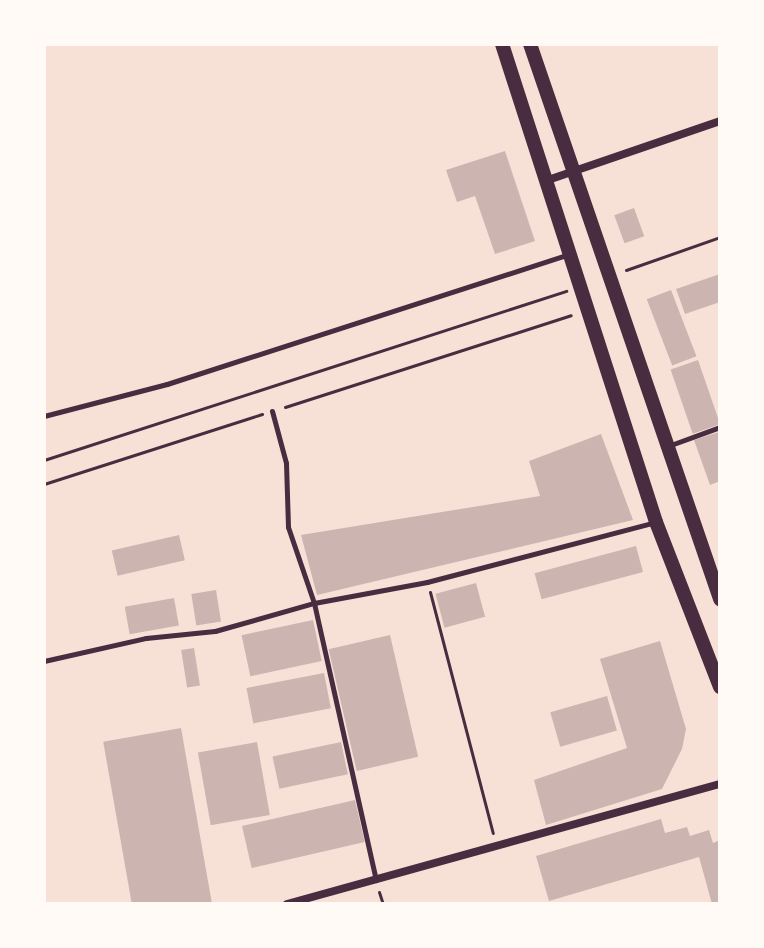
<!DOCTYPE html>
<html>
<head>
<meta charset="utf-8">
<style>
  body { margin:0 }
  #map { position:relative; width:764px; height:948px; overflow:hidden; background:#f7e1d7; font-family:"Fira Sans Condensed",sans-serif }
  div>[style] { position:absolute }
  [style*='--x'] { left:calc(var(--x)*1px); top:calc(var(--y)*1px); width:calc(var(--w)*1px); rotate:calc(var(--a)*1deg) }
  .building>* { inset:0; background:#ccb4b1; transform-origin:0 0 }
  .path>* { height:3px; margin:-1.5px; padding:0 1.5px; transform-origin:1.5px; border-radius:1.5px; background:#4a2c40 }
  .service>* { height:5px; margin:-2.5px; padding:0 2.5px; transform-origin:2.5px; border-radius:2.5px; background:#4a2c40 }
  .minor>* { height:8px; margin:-4px; padding:0 4px; transform-origin:4px; border-radius:4px; background:#4a2c40 }
  .secondary>* { height:14px; margin:-7px; padding:0 7px; transform-origin:7px; border-radius:7px; background:#4a2c40 }
  span { translate:-50% -50%; white-space:nowrap; text-align:center; line-height:1.15; -webkit-text-stroke:8px #fffaf5; paint-order:stroke }
  .frame { position:absolute; inset:0; border:46px solid #fffaf5; pointer-events:none }
</style>
</head>
<body>
<div id="map">
  <div class="building">
    <i style="clip-path:polygon(505px 151px,535px 241px,495px 254px,475px 196px,457px 202px,446px 170px)"></i>
    <i style="left:634px;top:208px;width:30px;height:21px;rotate:70deg"></i>
    <i style="clip-path:polygon(720px 274px,720px 302px,685px 314px,676px 289px)"></i>
    <i style="left:671px;top:290px;width:71px;height:26px;rotate:69deg"></i>
    <i style="left:698px;top:360px;width:68px;height:29px;rotate:71deg"></i>
    <i style="clip-path:polygon(719px 432px,720px 481px,710px 485px,694px 440px)"></i>
    <i style="clip-path:polygon(601px 434px,633px 520px,317px 595px,301px 535px,540px 496px,529px 461px)"></i>
    <i style="left:179px;top:535px;width:26px;height:69px;rotate:77deg"></i>
    <i style="left:636px;top:546px;width:27px;height:105px;rotate:75deg"></i>
    <i style="left:476px;top:583px;width:35px;height:42px;rotate:75deg"></i>
    <i style="left:216px;top:590px;width:32px;height:25px;rotate:81deg"></i>
    <i style="left:174px;top:598px;width:28px;height:50px;rotate:80deg"></i>
    <i style="left:313px;top:620px;width:42px;height:73px;rotate:78deg"></i>
    <i style="left:390px;top:635px;width:125px;height:63px;rotate:77deg"></i>
    <i style="clip-path:polygon(660px 641px,686px 729px,682px 749px,662px 789px,546px 825px,534px 780px,627px 748px,600px 659px)"></i>
    <i style="left:194px;top:648px;width:38px;height:13px;rotate:81deg"></i>
    <i style="left:324px;top:673px;width:36px;height:79px;rotate:79deg"></i>
    <i style="left:607px;top:696px;width:36px;height:59px;rotate:74deg"></i>
    <i style="left:181px;top:728px;width:178px;height:79px;rotate:80deg"></i>
    <i style="left:257px;top:742px;width:74px;height:60px;rotate:80deg"></i>
    <i style="left:341px;top:742px;width:33px;height:70px;rotate:78deg"></i>
    <i style="left:355px;top:800px;width:43px;height:116px;rotate:77deg"></i>
    <i style="clip-path:polygon(661px 819px,665px 833px,687px 827px,690px 836px,709px 830px,713px 843px,720px 840px,720px 904px,712px 904px,699px 857px,549px 901px,536px 856px)"></i>
  </div>
  <div class="path">
    <i style="--x:626;--y:270;--w:100;--a:-19.3"></i>
    <i style="--x:285;--y:407;--w:300;--a:-17.8"></i>
    <i style="--x:44;--y:460;--w:549;--a:-17.94"></i>
    <i style="--x:44;--y:484;--w:229;--a:-17.8"></i>
    <i style="--x:430;--y:592;--w:249;--a:75.4"></i>
    <i style="--x:379;--y:892;--w:13;--a:72"></i>
  </div>
  <div class="service">
    <i style="--x:272;--y:411;--w:54;--a:74.9"></i>
    <i style="--x:286;--y:463;--w:64;--a:88.2"></i>
    <i style="--x:288;--y:527;--w:80;--a:71.1"></i>
    <i style="--x:314;--y:603;--w:284;--a:77.4"></i>
    <i style="--x:44;--y:416;--w:127;--a:-14.6"></i>
    <i style="--x:167;--y:384;--w:420;--a:-17.9"></i>
    <i style="--x:668;--y:446;--w:55;--a:-20.1"></i>
    <i style="--x:44;--y:661;--w:105;--a:-12.7"></i>
    <i style="--x:146;--y:638;--w:69;--a:-5.8"></i>
    <i style="--x:215;--y:631;--w:103;--a:-15.8"></i>
    <i style="--x:314;--y:603;--w:115;--a:-10.5"></i>
    <i style="--x:427;--y:582;--w:237;--a:-14.7"></i>
  </div>
  <div class="minor">
    <i style="--x:548;--y:180;--w:182;--a:-18.9"></i>
    <i style="--x:287;--y:904;--w:449;--a:-15.5"></i>
  </div>
  <div class="secondary">
    <i style="--x:502;--y:44;--w:502;--a:72.14"></i>
    <i style="--x:656;--y:522;--w:177;--a:68.8"></i>
    <i style="--x:530;--y:44;--w:587;--a:71.1"></i>
  </div>
  <div class="frame"></div>
</div>
</body>
</html>
